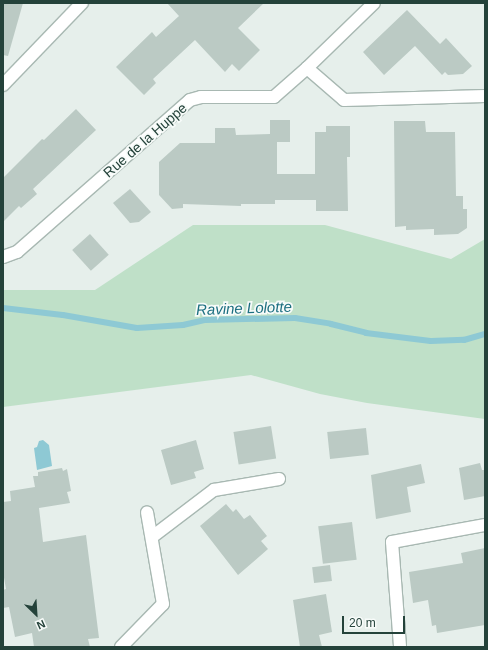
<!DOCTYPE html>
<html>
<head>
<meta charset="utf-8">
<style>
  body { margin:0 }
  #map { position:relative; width:488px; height:650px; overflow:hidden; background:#e6efeb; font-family:Helvetica,sans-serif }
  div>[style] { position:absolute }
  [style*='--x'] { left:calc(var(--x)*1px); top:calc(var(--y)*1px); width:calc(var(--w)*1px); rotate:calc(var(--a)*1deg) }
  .green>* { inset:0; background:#bfe0c8 }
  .water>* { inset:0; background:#8ec9d4 }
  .stream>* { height:6px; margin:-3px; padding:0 3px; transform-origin:3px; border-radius:3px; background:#8ec9d4 }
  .building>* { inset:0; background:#bbcac4; transform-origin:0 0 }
  .roads { filter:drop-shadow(1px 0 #a8b8b2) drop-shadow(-1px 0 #a8b8b2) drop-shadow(0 1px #a8b8b2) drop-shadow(0 -1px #a8b8b2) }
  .lane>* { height:12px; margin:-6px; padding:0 6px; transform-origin:6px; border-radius:6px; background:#fff }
  .street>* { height:12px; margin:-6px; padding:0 6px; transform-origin:6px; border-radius:6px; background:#fff }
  span { translate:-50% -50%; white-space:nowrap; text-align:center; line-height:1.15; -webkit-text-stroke:3.5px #f7fbf9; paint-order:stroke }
  .street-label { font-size:14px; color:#24423a }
  .water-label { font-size:15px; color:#1c6f80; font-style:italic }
  .frame { position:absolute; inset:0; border:4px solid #24423a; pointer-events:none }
  .north { position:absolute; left:16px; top:594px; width:40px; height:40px; -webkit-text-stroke:3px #f7fbf9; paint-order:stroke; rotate:155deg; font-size:11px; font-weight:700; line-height:16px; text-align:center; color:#24423a }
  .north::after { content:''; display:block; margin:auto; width:14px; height:18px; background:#24423a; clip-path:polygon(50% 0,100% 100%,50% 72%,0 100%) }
  .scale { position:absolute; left:342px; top:616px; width:63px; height:18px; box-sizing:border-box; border:2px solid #24423a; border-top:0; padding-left:5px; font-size:12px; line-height:14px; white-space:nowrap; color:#24423a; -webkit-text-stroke:3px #f7fbf9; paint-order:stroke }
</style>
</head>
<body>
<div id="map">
  <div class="green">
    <i style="clip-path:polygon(193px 225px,325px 225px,451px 259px,485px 239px,485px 419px,367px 403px,320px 394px,251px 375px,3px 407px,3px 290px,95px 290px)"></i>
  </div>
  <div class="water">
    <i style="clip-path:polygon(43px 440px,49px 445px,52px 466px,37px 470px,34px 448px,37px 447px,39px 441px)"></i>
  </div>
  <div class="stream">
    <i style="--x:3;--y:308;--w:60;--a:6.7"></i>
    <i style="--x:63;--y:315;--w:75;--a:10"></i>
    <i style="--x:137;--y:328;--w:46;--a:-3.7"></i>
    <i style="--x:183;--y:325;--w:23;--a:-13"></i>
    <i style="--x:205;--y:320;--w:90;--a:-1.3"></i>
    <i style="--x:295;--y:318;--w:36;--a:9"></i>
    <i style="--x:331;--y:324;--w:36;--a:14"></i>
    <i style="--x:366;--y:333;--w:65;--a:7"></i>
    <i style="--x:431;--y:341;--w:33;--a:-2"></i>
    <i style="--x:464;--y:340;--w:22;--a:-16"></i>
  </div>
  <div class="building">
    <i style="clip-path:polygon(3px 3px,23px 3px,8px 56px,3px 55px)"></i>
    <i style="clip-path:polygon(167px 3px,264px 3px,238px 28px,260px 50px,239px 71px,232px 64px,225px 72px,195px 40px,153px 79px,156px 83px,144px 95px,116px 67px,152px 32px,156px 37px,179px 16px)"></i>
    <i style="clip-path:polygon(407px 10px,440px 44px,446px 38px,472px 66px,463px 74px,448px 75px,445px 72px,442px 75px,415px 46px,384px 75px,363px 52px)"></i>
    <i style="clip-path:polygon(76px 109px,96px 130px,33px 189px,37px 194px,21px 208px,19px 206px,3px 222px,3px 178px,42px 139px,44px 140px)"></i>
    <i style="clip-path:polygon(270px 120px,290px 120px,290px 142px,277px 142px,277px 174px,315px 174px,315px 132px,326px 132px,326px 126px,350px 126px,350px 157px,347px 157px,348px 211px,316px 211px,316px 200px,275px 200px,275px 204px,241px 204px,241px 206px,183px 204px,183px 208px,172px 209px,159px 195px,159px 162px,180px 143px,215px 143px,215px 128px,235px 128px,236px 135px,270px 134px)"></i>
    <i style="clip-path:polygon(394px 121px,425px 121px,426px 132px,455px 132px,456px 196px,463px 196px,463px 209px,467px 209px,467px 228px,458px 234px,434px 235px,434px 229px,406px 230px,406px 226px,395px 227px)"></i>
    <i style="clip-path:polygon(130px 189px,151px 212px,139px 222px,130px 223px,113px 203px)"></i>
    <i style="left:90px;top:234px;width:28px;height:24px;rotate:48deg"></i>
    <i style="left:271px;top:426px;width:33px;height:38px;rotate:81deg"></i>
    <i style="left:366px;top:428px;width:27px;height:39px;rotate:84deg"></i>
    <i style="clip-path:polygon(196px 440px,204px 469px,194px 472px,196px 478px,171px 485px,161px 450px)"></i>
    <i style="clip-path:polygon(480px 463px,482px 470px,485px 470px,485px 496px,464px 500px,459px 468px)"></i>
    <i style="clip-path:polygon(421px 464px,425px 483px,407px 487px,411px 512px,376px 519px,371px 475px)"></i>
    <i style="clip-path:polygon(62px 468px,63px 471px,67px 469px,71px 491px,67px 492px,70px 503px,39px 508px,43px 542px,86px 535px,99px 638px,88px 639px,90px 647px,34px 647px,32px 633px,15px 637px,9px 607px,3px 608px,3px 590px,6px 589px,3px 572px,3px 502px,11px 501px,10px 491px,35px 487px,33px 476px,38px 476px,38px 472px)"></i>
    <i style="clip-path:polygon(226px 504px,233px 512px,236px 509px,244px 519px,250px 515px,267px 536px,261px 541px,268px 549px,238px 575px,200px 526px)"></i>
    <i style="left:352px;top:522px;width:38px;height:34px;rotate:83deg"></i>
    <i style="clip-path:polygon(485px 548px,485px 625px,437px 633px,436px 625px,432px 626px,428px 600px,413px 603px,409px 572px,463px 563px,461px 553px)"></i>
    <i style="left:330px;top:565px;width:16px;height:18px;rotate:83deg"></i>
    <i style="clip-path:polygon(326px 594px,332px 632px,319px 635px,322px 647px,300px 647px,293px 600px)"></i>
  </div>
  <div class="roads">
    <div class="lane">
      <i style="--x:152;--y:537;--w:78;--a:-37.2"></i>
      <i style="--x:214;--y:490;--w:66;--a:-9.6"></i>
      <i style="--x:392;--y:542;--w:105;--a:85.6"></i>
    </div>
    <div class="street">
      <i style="--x:307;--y:68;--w:49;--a:40.9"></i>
      <i style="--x:344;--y:100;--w:141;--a:-1.6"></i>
      <i style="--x:3;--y:85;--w:114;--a:-46.1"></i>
      <i style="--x:3;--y:257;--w:15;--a:-20"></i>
      <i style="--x:17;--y:252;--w:230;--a:-41.3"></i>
      <i style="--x:190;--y:100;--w:11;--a:-15"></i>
      <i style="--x:201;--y:97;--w:73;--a:0"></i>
      <i style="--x:274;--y:97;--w:44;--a:-41.3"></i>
      <i style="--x:307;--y:68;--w:93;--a:-44.1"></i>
      <i style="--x:392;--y:542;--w:95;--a:-10.4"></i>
      <i style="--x:121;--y:647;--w:60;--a:-45.7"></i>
      <i style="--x:163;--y:604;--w:93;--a:-99.9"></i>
    </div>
  </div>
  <div class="street-label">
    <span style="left:145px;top:140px;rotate:-41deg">Rue de la Huppe</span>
  </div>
  <div class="water-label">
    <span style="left:244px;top:308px;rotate:-2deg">Ravine Lolotte</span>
  </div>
  <div class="frame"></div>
  <div class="north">N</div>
  <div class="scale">20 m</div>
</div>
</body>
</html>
